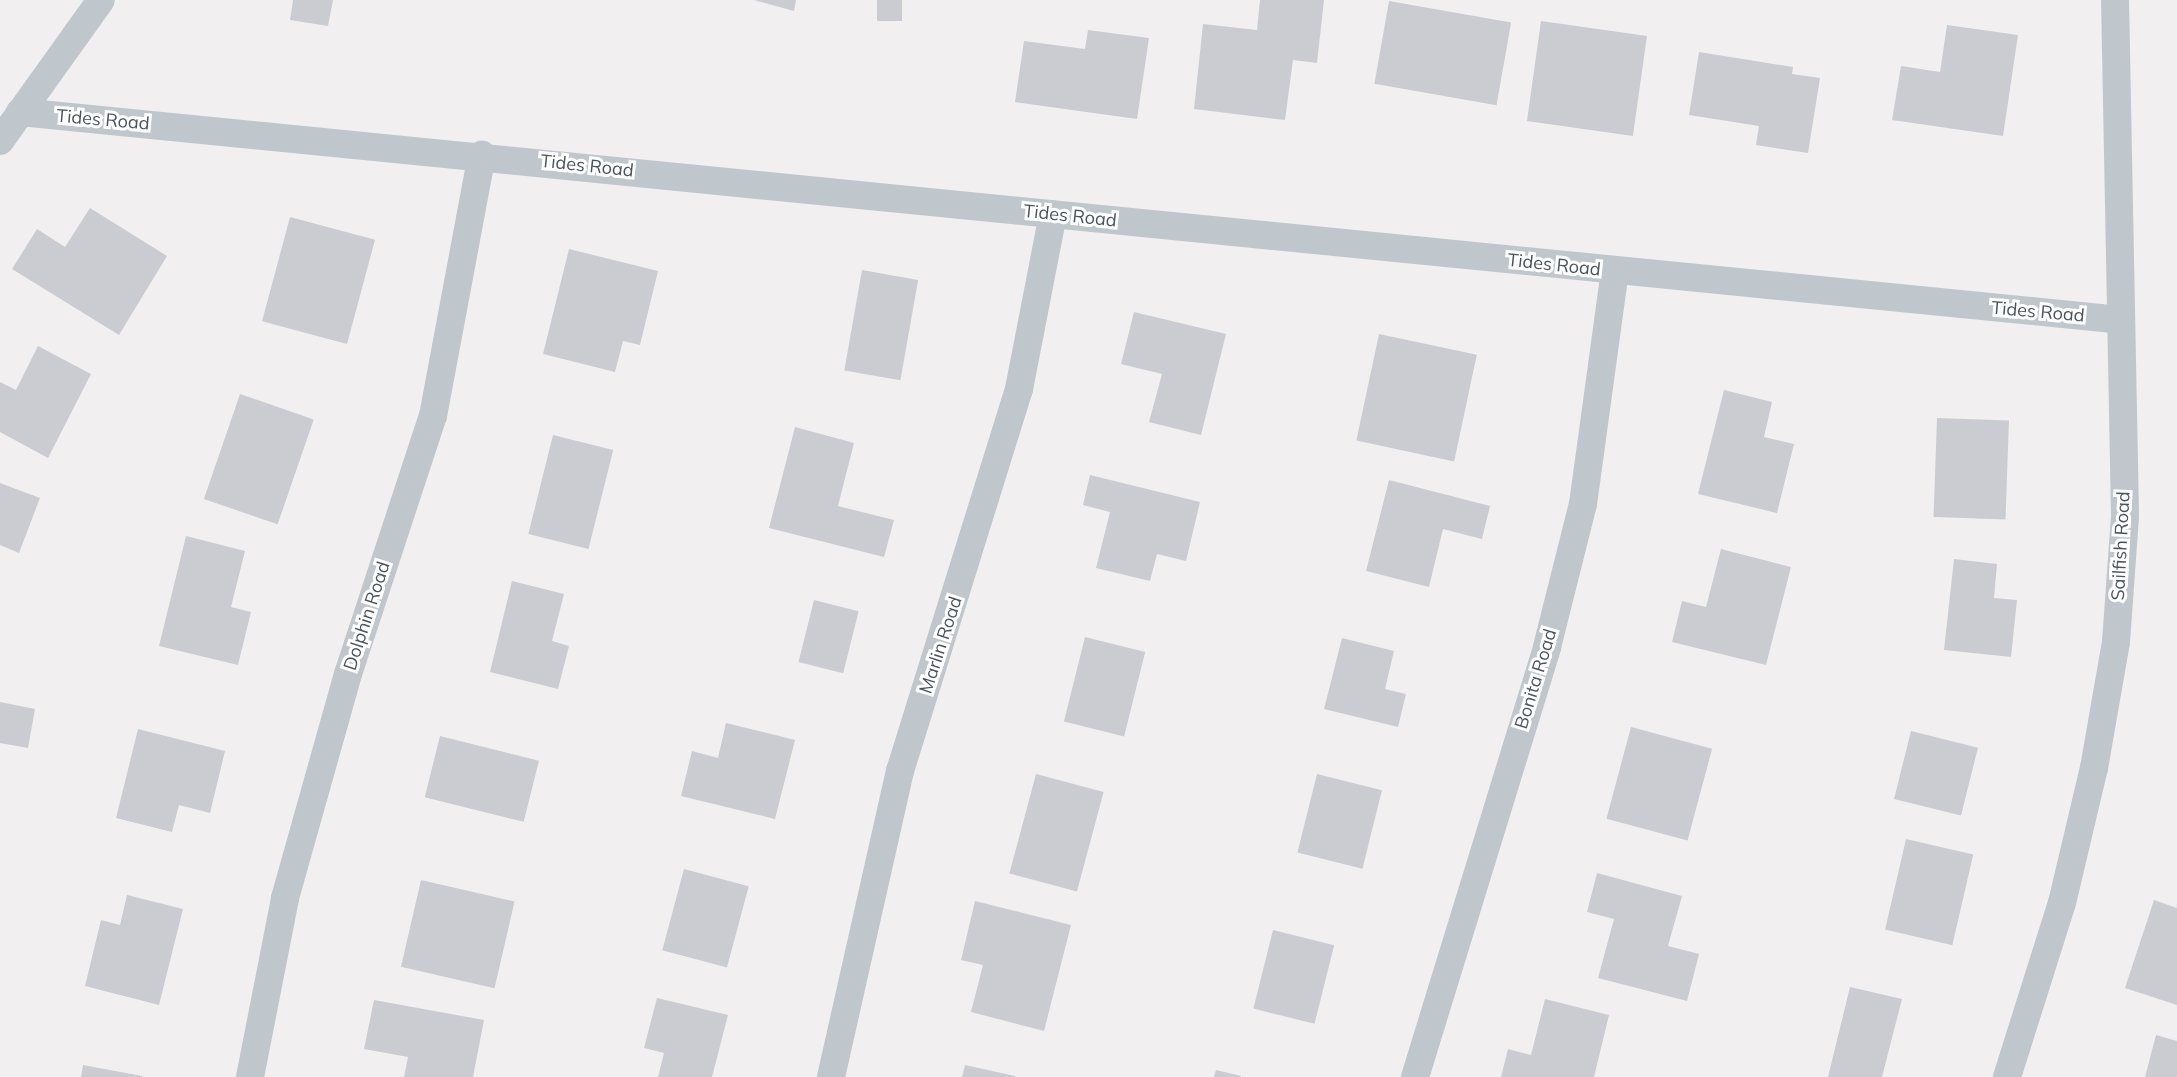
<!DOCTYPE html>
<html>
<head>
<meta charset="utf-8">
<style>
  body { margin:0 }
  #map { position:relative; width:2177px; height:1077px; overflow:hidden; background:#f2eff0; font-family:Mulish,sans-serif }
  div>[style] { position:absolute }
  [style*='--x'] { left:calc(var(--x)*1px); top:calc(var(--y)*1px); width:calc(var(--w)*1px); rotate:calc(var(--a)*1deg) }
  .building>* { inset:0; background:#caccd1; transform-origin:0 0 }
  .street>* { height:28px; margin:-14px; padding:0 14px; transform-origin:14px; border-radius:14px; background:#bfc7cd }
  span { translate:-50% -50%; white-space:nowrap; text-align:center; line-height:1.15; -webkit-text-stroke:6px #fff; paint-order:stroke }
  .street-label { font-size:18px; color:#49535b }
</style>
</head>
<body>
<div id="map">
  <div class="building">
    <i style="clip-path:polygon(293px 0,333px 0,328px 26px,290px 20px)"></i>
    <i style="clip-path:polygon(754px 0,796px 0,794px 11px)"></i>
    <i style="left:877px;top:0;width:25px;height:21px"></i>
    <i style="clip-path:polygon(1260px 0,1324px 0,1317px 63px,1293px 60px,1285px 120px,1194px 109px,1203px 24px,1257px 30px)"></i>
    <i style="left:1389px;top:1px;width:124px;height:84px;rotate:10deg"></i>
    <i style="left:1541px;top:21px;width:107px;height:101px;rotate:8deg"></i>
    <i style="clip-path:polygon(1947px 25px,2018px 35px,2003px 136px,1892px 120px,1901px 66px,1940px 72px)"></i>
    <i style="clip-path:polygon(1088px 30px,1149px 38px,1137px 119px,1015px 102px,1024px 41px,1085px 49px)"></i>
    <i style="clip-path:polygon(1699px 52px,1793px 67px,1792px 74px,1820px 78px,1808px 153px,1756px 145px,1759px 126px,1689px 115px)"></i>
    <i style="clip-path:polygon(90px 208px,167px 256px,119px 335px,12px 269px,37px 229px,65px 247px)"></i>
    <i style="left:290px;top:217px;width:88px;height:108px;rotate:15deg"></i>
    <i style="clip-path:polygon(569px 249px,658px 271px,640px 345px,623px 341px,615px 372px,543px 354px)"></i>
    <i style="left:862px;top:270px;width:57px;height:102px;rotate:10deg"></i>
    <i style="clip-path:polygon(1134px 312px,1226px 334px,1201px 435px,1149px 422px,1162px 374px,1121px 364px)"></i>
    <i style="left:1379px;top:334px;width:100px;height:109px;rotate:12deg"></i>
    <i style="clip-path:polygon(38px 346px,91px 374px,48px 458px,0 432px,0 382px,16px 390px)"></i>
    <i style="clip-path:polygon(1724px 390px,1772px 402px,1764px 437px,1794px 444px,1777px 513px,1698px 494px)"></i>
    <i style="left:240px;top:394px;width:78px;height:111px;rotate:19deg"></i>
    <i style="left:1937px;top:418px;width:72px;height:99px;rotate:2deg"></i>
    <i style="clip-path:polygon(795px 427px,854px 443px,838px 506px,894px 520px,884px 557px,769px 528px)"></i>
    <i style="left:553px;top:435px;width:62px;height:102px;rotate:14deg"></i>
    <i style="clip-path:polygon(1090px 475px,1200px 502px,1186px 561px,1157px 554px,1150px 581px,1096px 568px,1110px 512px,1083px 505px)"></i>
    <i style="clip-path:polygon(1389px 480px,1490px 506px,1482px 539px,1443px 529px,1429px 587px,1366px 571px)"></i>
    <i style="clip-path:polygon(0 483px,40px 498px,19px 553px,0 545px)"></i>
    <i style="clip-path:polygon(186px 536px,245px 551px,231px 607px,251px 612px,238px 665px,159px 646px)"></i>
    <i style="clip-path:polygon(1721px 549px,1791px 567px,1766px 665px,1672px 642px,1682px 601px,1706px 607px)"></i>
    <i style="clip-path:polygon(1954px 559px,1997px 564px,1994px 598px,2017px 600px,2011px 657px,1944px 650px)"></i>
    <i style="clip-path:polygon(512px 581px,564px 594px,552px 641px,569px 646px,558px 689px,490px 672px)"></i>
    <i style="left:814px;top:600px;width:46px;height:64px;rotate:14deg"></i>
    <i style="left:1085px;top:637px;width:62px;height:87px;rotate:14deg"></i>
    <i style="clip-path:polygon(1342px 638px,1394px 651px,1385px 689px,1406px 694px,1398px 727px,1324px 709px)"></i>
    <i style="clip-path:polygon(0 702px,35px 709px,28px 748px,0 743px)"></i>
    <i style="clip-path:polygon(726px 723px,795px 740px,775px 819px,681px 796px,692px 751px,718px 758px)"></i>
    <i style="left:1631px;top:727px;width:84px;height:95px;rotate:15deg"></i>
    <i style="clip-path:polygon(138px 729px,225px 751px,210px 813px,179px 805px,172px 832px,116px 818px)"></i>
    <i style="left:1911px;top:731px;width:69px;height:70px;rotate:14deg"></i>
    <i style="left:440px;top:736px;width:102px;height:63px;rotate:14deg"></i>
    <i style="left:1036px;top:774px;width:70px;height:103px;rotate:15deg"></i>
    <i style="left:1317px;top:774px;width:67px;height:81px;rotate:14deg"></i>
    <i style="left:1906px;top:839px;width:69px;height:93px;rotate:13deg"></i>
    <i style="left:684px;top:869px;width:67px;height:84px;rotate:15deg"></i>
    <i style="clip-path:polygon(1597px 873px,1682px 896px,1668px 946px,1699px 954px,1687px 1001px,1598px 978px,1614px 919px,1587px 912px)"></i>
    <i style="left:421px;top:880px;width:96px;height:89px;rotate:13deg"></i>
    <i style="clip-path:polygon(127px 895px,183px 909px,159px 1005px,85px 986px,101px 920px,120px 925px)"></i>
    <i style="clip-path:polygon(2154px 900px,2177px 908px,2177px 1005px,2125px 988px)"></i>
    <i style="clip-path:polygon(975px 901px,1071px 925px,1044px 1031px,971px 1012px,983px 965px,961px 960px)"></i>
    <i style="left:1273px;top:930px;width:63px;height:81px;rotate:14deg"></i>
    <i style="clip-path:polygon(1850px 987px,1902px 999px,1882px 1077px,1828px 1077px)"></i>
    <i style="clip-path:polygon(657px 998px,728px 1015px,712px 1077px,658px 1077px,664px 1053px,644px 1048px)"></i>
    <i style="clip-path:polygon(1545px 999px,1609px 1015px,1594px 1077px,1501px 1077px,1508px 1049px,1531px 1055px)"></i>
    <i style="clip-path:polygon(374px 1000px,484px 1020px,473px 1077px,404px 1077px,408px 1057px,364px 1049px)"></i>
    <i style="clip-path:polygon(2156px 1035px,2177px 1041px,2177px 1077px,2145px 1077px)"></i>
    <i style="clip-path:polygon(83px 1065px,142px 1076px,142px 1077px,81px 1077px)"></i>
    <i style="clip-path:polygon(965px 1065px,1015px 1076px,1015px 1077px,962px 1077px)"></i>
    <i style="clip-path:polygon(1216px 1070px,1241px 1076px,1241px 1077px,1214px 1077px)"></i>
  </div>
  <div class="street">
    <i style="--x:20;--y:112;--w:2111;--a:5.65"></i>
    <i style="--x:0;--y:141;--w:173;--a:-54.4"></i>
    <i style="--x:250;--y:1077;--w:182;--a:-78.9"></i>
    <i style="--x:285;--y:898;--w:233;--a:-74.3"></i>
    <i style="--x:348;--y:674;--w:272;--a:-71.8"></i>
    <i style="--x:433;--y:416;--w:266;--a:-79.4"></i>
    <i style="--x:831;--y:1077;--w:314;--a:-77.3"></i>
    <i style="--x:900;--y:771;--w:400;--a:-72.7"></i>
    <i style="--x:1019;--y:389;--w:178;--a:-79"></i>
    <i style="--x:1415;--y:1077;--w:450;--a:-72.9"></i>
    <i style="--x:1547;--y:647;--w:147;--a:-75.9"></i>
    <i style="--x:1583;--y:504;--w:235;--a:-82.2"></i>
    <i style="--x:2007;--y:1077;--w:182;--a:-72.5"></i>
    <i style="--x:2062;--y:903;--w:139;--a:-76.7"></i>
    <i style="--x:2094;--y:768;--w:128;--a:-80.1"></i>
    <i style="--x:2116;--y:642;--w:127;--a:-85.9"></i>
    <i style="--x:2125;--y:515;--w:515;--a:-91.11"></i>
  </div>
  <div class="street-label">
    <span style="left:103px;top:120px;rotate:5deg">Tides Road</span>
    <span style="left:587px;top:166px;rotate:6deg">Tides Road</span>
    <span style="left:1070px;top:216px;rotate:6deg">Tides Road</span>
    <span style="left:1554px;top:265px;rotate:6deg">Tides Road</span>
    <span style="left:2038px;top:312px;rotate:5deg">Tides Road</span>
    <span style="left:2121px;top:546px;rotate:-87deg">Sailfish Road</span>
    <span style="left:367px;top:616px;rotate:-72deg">Dolphin Road</span>
    <span style="left:941px;top:645px;rotate:-72deg">Marlin Road</span>
    <span style="left:1536px;top:679px;rotate:-73deg">Bonita Road</span>
  </div>
</div>
</body>
</html>
